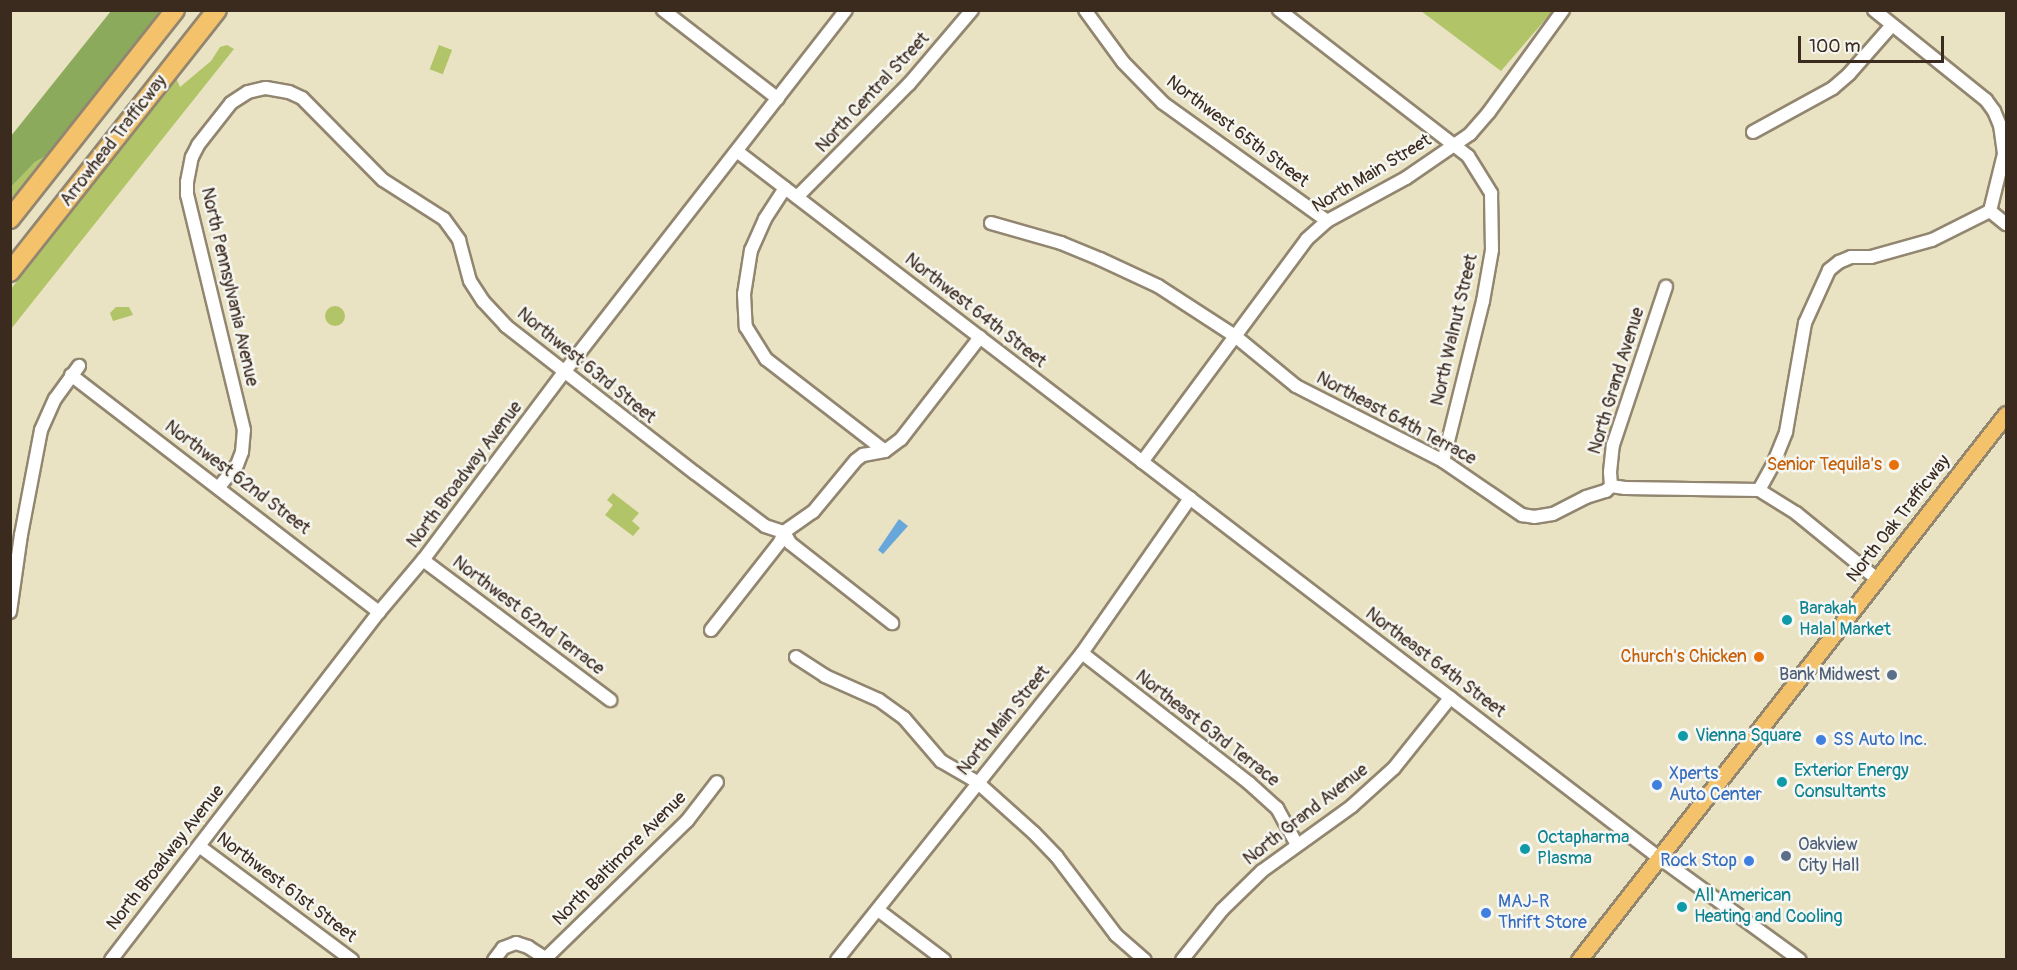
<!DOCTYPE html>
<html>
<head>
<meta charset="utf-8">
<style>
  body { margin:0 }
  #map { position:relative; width:2017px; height:970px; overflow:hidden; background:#eae3c3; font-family:Pangolin,sans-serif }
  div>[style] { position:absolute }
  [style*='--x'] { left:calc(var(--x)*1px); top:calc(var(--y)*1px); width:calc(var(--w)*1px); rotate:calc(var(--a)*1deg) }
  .green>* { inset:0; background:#b1c468; transform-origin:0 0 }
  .round { border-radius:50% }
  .forest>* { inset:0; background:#8caa5c }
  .water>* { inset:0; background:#67a7da }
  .roads { filter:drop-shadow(2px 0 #928670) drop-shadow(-2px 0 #928670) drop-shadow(0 2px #928670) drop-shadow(0 -2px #928670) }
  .minor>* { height:12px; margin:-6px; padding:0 6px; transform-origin:6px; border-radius:6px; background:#fff }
  .major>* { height:15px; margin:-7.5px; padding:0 7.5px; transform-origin:7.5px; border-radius:7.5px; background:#f3c26a }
  .highway>* { height:18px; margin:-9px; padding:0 9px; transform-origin:9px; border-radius:9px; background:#f3c26a }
  .dots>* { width:16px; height:16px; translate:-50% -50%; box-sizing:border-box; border:3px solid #f6f6f2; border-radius:50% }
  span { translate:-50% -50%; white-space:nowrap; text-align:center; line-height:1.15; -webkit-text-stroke:5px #f6f6f2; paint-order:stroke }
  .street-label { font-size:18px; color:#3b2a1e }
  .food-label { font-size:18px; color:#c56008 }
  .right { translate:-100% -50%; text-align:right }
  .culture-label { font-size:18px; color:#0d838f }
  .left { translate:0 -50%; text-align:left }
  .service-label { font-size:18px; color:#4e5e75 }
  .shop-label { font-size:18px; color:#366cbe }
  .frame { position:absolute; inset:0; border:12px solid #3b2a1e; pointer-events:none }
  .scale { position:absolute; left:1798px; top:36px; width:146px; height:27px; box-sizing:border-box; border:3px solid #3b2a1e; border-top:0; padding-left:8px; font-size:18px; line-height:21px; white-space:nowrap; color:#3b2a1e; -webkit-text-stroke:4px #f6f6f2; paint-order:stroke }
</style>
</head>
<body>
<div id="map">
  <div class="green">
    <i style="clip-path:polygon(1549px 10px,1551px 13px,1501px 71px,1421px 11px)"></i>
    <i style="clip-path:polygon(227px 45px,234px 49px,11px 329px,11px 289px,176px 78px,180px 87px,211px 61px,220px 47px)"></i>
    <i style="left:439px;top:45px;width:14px;height:26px;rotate:21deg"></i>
    <i style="clip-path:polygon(53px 152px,11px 206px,11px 187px,35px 162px)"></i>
    <i class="round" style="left:325px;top:306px;width:20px;height:20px"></i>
    <i style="clip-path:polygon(116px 307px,129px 307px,133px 315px,113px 321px,110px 313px)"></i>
    <i style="clip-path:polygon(613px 493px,639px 513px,632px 521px,640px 528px,633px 536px,605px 515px,613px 505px,607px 500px)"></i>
  </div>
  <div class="forest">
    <i style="clip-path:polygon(111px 11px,163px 11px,53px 152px,35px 162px,11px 187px,11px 136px)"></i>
  </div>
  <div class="water">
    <i style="clip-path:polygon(899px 519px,908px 526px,883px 554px,878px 550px)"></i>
  </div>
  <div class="roads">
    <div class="minor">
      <i style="--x:663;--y:10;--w:145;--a:37.7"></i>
      <i style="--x:1085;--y:10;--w:64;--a:53.8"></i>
      <i style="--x:1123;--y:62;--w:57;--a:45.7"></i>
      <i style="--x:1163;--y:103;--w:202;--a:35.7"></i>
      <i style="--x:1279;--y:10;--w:239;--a:37.7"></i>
      <i style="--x:1468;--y:156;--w:44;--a:58.1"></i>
      <i style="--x:1491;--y:193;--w:57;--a:89"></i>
      <i style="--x:1492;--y:250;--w:52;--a:100"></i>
      <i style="--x:1483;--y:301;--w:165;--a:104"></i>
      <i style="--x:1874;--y:10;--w:144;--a:38.8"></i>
      <i style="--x:1986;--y:100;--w:14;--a:54"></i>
      <i style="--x:1994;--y:111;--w:15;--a:67"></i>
      <i style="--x:2000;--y:125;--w:29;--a:82"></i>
      <i style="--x:2004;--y:154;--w:59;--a:103.8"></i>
      <i style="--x:1753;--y:132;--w:91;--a:-28.8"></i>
      <i style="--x:1833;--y:88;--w:21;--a:-41"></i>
      <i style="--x:1849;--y:74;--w:65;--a:-48.7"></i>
      <i style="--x:738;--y:152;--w:1159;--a:37.46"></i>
      <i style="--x:1658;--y:857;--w:175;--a:36"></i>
      <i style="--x:785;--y:188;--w:37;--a:123"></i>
      <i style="--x:765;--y:219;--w:34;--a:114"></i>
      <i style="--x:751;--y:250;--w:45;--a:99"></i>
      <i style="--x:744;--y:294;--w:33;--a:87"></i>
      <i style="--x:746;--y:327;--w:38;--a:58"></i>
      <i style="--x:766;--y:359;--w:150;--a:37.7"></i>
      <i style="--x:797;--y:197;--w:159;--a:-45.3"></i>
      <i style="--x:909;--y:84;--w:97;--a:-49.6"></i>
      <i style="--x:1990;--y:211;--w:21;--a:39"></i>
      <i style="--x:991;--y:223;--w:73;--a:15.9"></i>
      <i style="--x:1061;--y:243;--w:42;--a:22.3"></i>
      <i style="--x:1100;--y:259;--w:64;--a:25"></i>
      <i style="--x:1158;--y:286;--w:92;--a:33"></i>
      <i style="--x:1235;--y:336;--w:79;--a:39.3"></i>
      <i style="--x:1296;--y:386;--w:165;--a:27"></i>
      <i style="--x:1443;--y:461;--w:96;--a:34.4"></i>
      <i style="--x:1522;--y:515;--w:12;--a:9"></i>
      <i style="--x:1534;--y:517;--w:19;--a:-9"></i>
      <i style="--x:1553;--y:514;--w:37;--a:-27"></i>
      <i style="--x:1586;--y:497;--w:21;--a:-17"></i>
      <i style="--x:1606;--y:491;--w:7;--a:-45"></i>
      <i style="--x:71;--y:375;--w:389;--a:37.6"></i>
      <i style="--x:1142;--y:462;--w:277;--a:-53.5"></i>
      <i style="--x:1307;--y:239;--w:27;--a:-42"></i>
      <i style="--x:1327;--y:221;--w:90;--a:-28.6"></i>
      <i style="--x:1406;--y:178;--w:78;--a:-34.5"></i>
      <i style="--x:1470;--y:134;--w:29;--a:-49"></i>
      <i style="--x:1489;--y:112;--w:126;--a:-54"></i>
      <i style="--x:1611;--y:486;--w:14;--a:8"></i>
      <i style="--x:1625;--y:488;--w:134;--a:0.9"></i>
      <i style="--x:1759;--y:490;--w:44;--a:31.9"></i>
      <i style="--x:1796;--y:513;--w:104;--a:39.2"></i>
      <i style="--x:1611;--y:486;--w:14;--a:-94"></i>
      <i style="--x:1610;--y:472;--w:27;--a:-84"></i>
      <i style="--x:1613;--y:445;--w:167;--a:-71.5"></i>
      <i style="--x:219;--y:487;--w:28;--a:-51"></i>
      <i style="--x:237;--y:465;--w:14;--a:-69"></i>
      <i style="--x:242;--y:452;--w:22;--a:-85"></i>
      <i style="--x:244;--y:430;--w:242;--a:-103.6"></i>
      <i style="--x:187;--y:195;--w:13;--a:-90"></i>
      <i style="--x:187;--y:182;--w:25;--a:-79"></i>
      <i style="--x:192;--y:157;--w:13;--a:-63"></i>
      <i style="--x:198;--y:145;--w:53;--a:-51.8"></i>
      <i style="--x:231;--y:103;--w:20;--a:-33"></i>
      <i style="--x:248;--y:92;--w:18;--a:-13"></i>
      <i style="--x:266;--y:88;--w:23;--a:10"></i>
      <i style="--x:289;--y:92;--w:14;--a:25"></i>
      <i style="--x:302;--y:98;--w:115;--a:45.4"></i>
      <i style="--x:383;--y:180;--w:72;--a:32.6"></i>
      <i style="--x:444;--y:219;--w:26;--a:54"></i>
      <i style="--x:459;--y:240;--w:42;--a:75"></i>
      <i style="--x:470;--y:281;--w:24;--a:57"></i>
      <i style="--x:483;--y:301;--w:34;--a:47"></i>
      <i style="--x:506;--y:326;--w:239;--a:37.9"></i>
      <i style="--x:695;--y:473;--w:88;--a:37.1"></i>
      <i style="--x:765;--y:526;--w:20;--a:18"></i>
      <i style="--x:784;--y:532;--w:13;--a:61"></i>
      <i style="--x:790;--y:543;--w:130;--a:38.1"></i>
      <i style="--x:1759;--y:490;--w:26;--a:-61"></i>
      <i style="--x:1772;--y:467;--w:38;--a:-68"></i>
      <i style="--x:1786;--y:432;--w:111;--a:-80.1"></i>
      <i style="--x:1805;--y:323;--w:58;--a:-65.6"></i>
      <i style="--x:1829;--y:270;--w:13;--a:-39"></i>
      <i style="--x:1839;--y:262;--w:13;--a:-23"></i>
      <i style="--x:1851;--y:257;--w:20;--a:0"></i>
      <i style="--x:1871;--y:257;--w:63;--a:-15.6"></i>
      <i style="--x:1932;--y:240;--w:65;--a:-26.6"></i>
      <i style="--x:423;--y:560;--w:234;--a:36.8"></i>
      <i style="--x:10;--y:612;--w:78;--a:-81.9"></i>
      <i style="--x:21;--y:535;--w:107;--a:-79.2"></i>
      <i style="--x:41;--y:430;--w:34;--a:-66"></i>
      <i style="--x:55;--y:399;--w:41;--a:-54"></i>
      <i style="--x:711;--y:630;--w:112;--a:-51.9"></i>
      <i style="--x:780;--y:542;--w:11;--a:-68"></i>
      <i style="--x:784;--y:532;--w:35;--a:-35"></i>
      <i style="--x:813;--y:512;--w:67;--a:-50.4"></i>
      <i style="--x:856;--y:460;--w:9;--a:-36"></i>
      <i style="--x:863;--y:455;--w:22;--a:-10"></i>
      <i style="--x:885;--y:451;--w:20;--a:-37"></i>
      <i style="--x:901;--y:439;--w:129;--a:-52.2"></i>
      <i style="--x:1082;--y:653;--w:212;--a:37.9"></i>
      <i style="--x:1249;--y:783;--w:38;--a:42"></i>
      <i style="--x:1277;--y:808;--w:42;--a:61.6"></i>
      <i style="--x:796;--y:657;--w:35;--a:33"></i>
      <i style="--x:825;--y:676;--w:59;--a:24"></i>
      <i style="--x:879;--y:700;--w:31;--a:36"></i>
      <i style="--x:904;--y:718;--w:57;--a:49.3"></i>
      <i style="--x:941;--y:761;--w:42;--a:30.3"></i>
      <i style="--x:977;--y:782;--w:76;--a:41.8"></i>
      <i style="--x:1034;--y:833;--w:33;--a:46"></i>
      <i style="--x:1057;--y:857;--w:98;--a:52.9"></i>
      <i style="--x:1116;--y:935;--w:38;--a:41"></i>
      <i style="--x:199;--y:846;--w:191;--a:36.7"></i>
      <i style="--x:878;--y:910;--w:83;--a:37.1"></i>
      <i style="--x:546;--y:958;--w:197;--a:-44.2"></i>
      <i style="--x:687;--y:821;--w:49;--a:-52.4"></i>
      <i style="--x:111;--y:960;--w:439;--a:-52.4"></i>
      <i style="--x:379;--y:612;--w:68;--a:-49.8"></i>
      <i style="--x:423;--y:560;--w:236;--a:-53.1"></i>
      <i style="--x:565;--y:371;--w:457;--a:-52.1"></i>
      <i style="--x:494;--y:960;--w:15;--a:-53"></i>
      <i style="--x:503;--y:948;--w:14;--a:-21"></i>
      <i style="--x:516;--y:943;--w:13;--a:18"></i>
      <i style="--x:528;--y:947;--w:24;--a:33"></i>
      <i style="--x:837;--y:960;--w:393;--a:-51.4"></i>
      <i style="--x:1082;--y:653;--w:189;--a:-55.1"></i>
      <i style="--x:1182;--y:960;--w:64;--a:-51.3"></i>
      <i style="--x:1222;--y:910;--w:56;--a:-44.3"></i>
      <i style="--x:1262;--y:871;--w:111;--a:-35.8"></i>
      <i style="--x:1352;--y:806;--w:57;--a:-42.1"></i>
      <i style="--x:1394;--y:768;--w:90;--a:-51.3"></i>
    </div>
    <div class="major">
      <i style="--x:1579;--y:960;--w:693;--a:-51.97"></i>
    </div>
    <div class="highway">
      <i style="--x:10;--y:219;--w:266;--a:-51.7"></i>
      <i style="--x:10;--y:272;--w:334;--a:-51.7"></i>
    </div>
  </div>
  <div class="dots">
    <i style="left:1894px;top:465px;background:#e8710a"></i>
    <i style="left:1787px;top:620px;background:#0f9aa8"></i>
    <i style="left:1759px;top:657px;background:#e8710a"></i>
    <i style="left:1892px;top:675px;background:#5c6f8a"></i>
    <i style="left:1683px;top:736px;background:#0f9aa8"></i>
    <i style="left:1821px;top:740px;background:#3f7fe0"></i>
    <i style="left:1782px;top:782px;background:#0f9aa8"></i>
    <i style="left:1657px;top:785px;background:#3f7fe0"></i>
    <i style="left:1525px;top:849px;background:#0f9aa8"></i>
    <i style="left:1786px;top:856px;background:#5c6f8a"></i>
    <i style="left:1749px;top:861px;background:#3f7fe0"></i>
    <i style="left:1682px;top:907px;background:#0f9aa8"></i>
    <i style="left:1486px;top:913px;background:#3f7fe0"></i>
  </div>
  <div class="street-label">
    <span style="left:873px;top:93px;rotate:-47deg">North Central Street</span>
    <span style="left:1237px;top:132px;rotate:37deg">Northwest 65th Street</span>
    <span style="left:114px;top:141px;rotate:-52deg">Arrowhead Trafficway</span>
    <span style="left:1372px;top:174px;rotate:-31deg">North Main Street</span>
    <span style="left:229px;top:287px;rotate:77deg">North Pennsylvania Avenue</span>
    <span style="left:975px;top:311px;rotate:38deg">Northwest 64th Street</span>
    <span style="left:1455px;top:330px;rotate:-77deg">North Walnut Street</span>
    <span style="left:586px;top:366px;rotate:39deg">Northwest 63rd Street</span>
    <span style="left:1617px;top:381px;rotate:-73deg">North Grand Avenue</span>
    <span style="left:1396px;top:419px;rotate:28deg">Northeast 64th Terrace</span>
    <span style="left:465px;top:475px;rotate:-53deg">North Broadway Avenue</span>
    <span style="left:237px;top:478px;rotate:37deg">Northwest 62nd Street</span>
    <span style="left:1899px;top:519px;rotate:-52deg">North Oak Trafficway</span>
    <span style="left:528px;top:616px;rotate:37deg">Northwest 62nd Terrace</span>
    <span style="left:1435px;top:663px;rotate:37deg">Northeast 64th Street</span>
    <span style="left:1004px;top:721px;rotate:-51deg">North Main Street</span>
    <span style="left:1207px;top:729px;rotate:38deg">Northeast 63rd Terrace</span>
    <span style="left:1306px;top:815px;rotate:-38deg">North Grand Avenue</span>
    <span style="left:166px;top:858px;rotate:-52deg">North Broadway Avenue</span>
    <span style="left:620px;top:859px;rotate:-45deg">North Baltimore Avenue</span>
    <span style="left:286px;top:888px;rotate:37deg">Northwest 61st Street</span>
  </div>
  <div class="food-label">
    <span class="right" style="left:1882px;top:465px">Senior Tequila's</span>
    <span class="right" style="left:1747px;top:657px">Church's Chicken</span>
  </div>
  <div class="culture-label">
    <span class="left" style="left:1799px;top:620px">Barakah<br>Halal Market</span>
    <span class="left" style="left:1695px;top:736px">Vienna Square</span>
    <span class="left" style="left:1794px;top:782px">Exterior Energy<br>Consultants</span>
    <span class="left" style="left:1537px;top:849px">Octapharma<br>Plasma</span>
    <span class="left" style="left:1694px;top:907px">All American<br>Heating and Cooling</span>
  </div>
  <div class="service-label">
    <span class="right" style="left:1880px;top:675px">Bank Midwest</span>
    <span class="left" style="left:1798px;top:856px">Oakview<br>City Hall</span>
  </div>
  <div class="shop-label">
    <span class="left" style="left:1833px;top:740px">SS Auto Inc.</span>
    <span class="left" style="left:1669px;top:785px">Xperts<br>Auto Center</span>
    <span class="right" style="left:1737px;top:861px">Rock Stop</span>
    <span class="left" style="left:1498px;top:913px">MAJ-R<br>Thrift Store</span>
  </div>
  <div class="frame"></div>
  <div class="scale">100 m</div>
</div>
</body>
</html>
